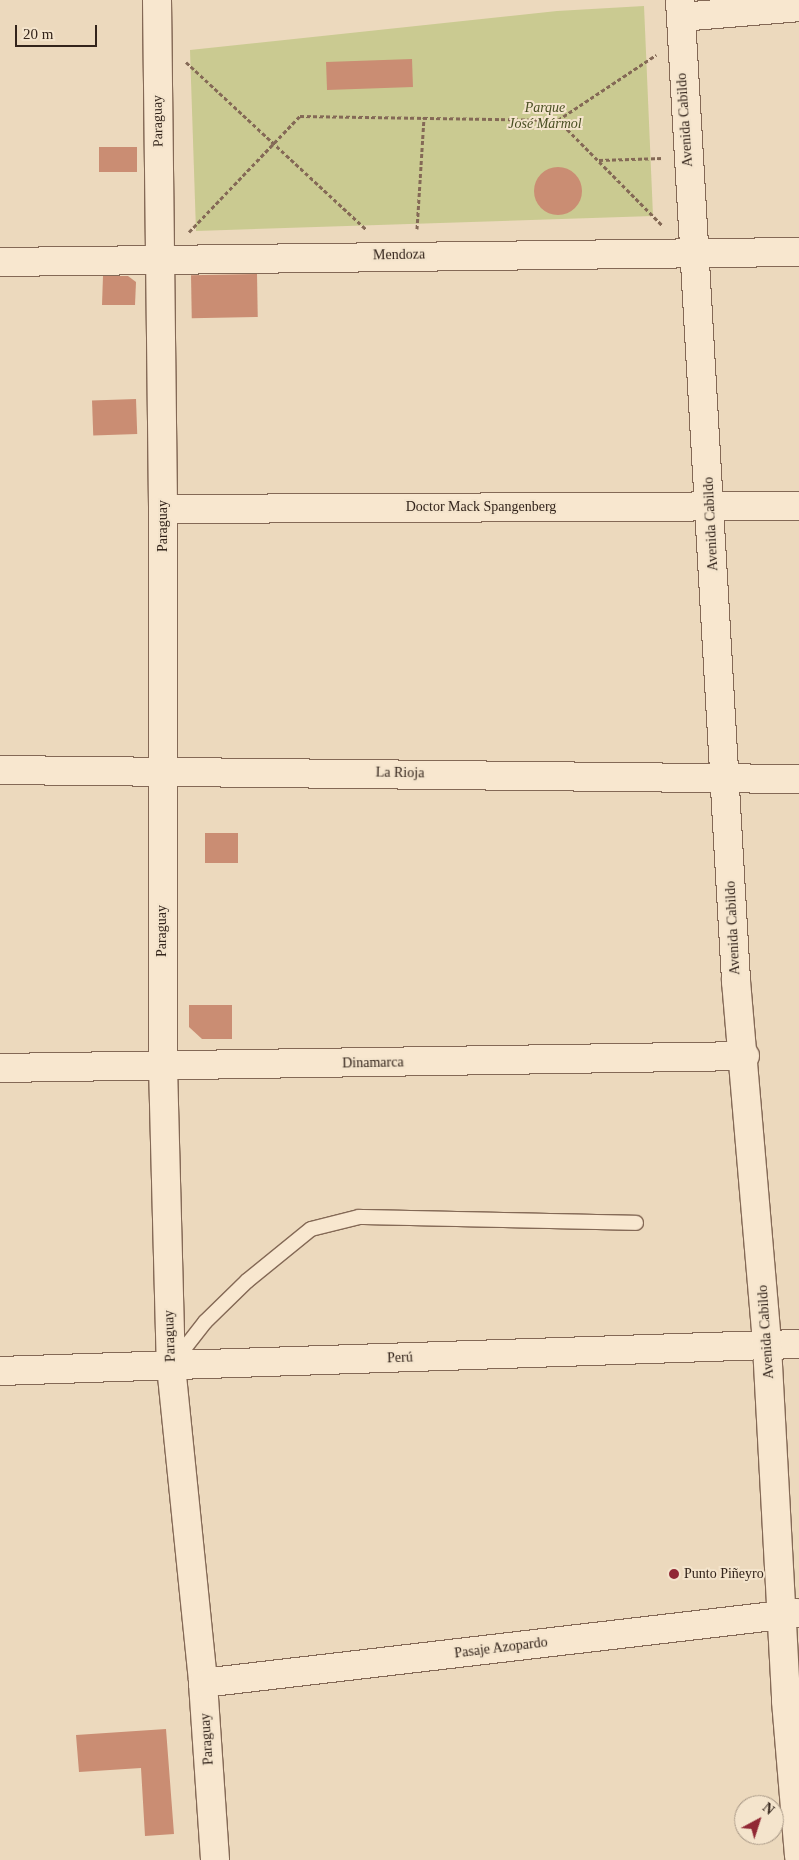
<!DOCTYPE html>
<html>
<head>
<meta charset="utf-8">
<style>
  body { margin:0 }
  #map { position:relative; width:799px; height:1860px; overflow:hidden; background:#ecd9bd; font-family:"Times New Roman",serif }
  div>[style] { position:absolute }
  [style*='--x'] { left:calc(var(--x)*1px); top:calc(var(--y)*1px); width:calc(var(--w)*1px); rotate:calc(var(--a)*1deg) }
  .green>* { inset:0; background:#caca91 }
  .building>* { inset:0; background:#ca8d73; transform-origin:0 0 }
  .round { border-radius:50% }
  .path>* { height:3px; margin-top:-1.5px; transform-origin:0; background:repeating-linear-gradient(90deg,#846956 0 4px,transparent 0 6.5px) }
  .roads { filter:drop-shadow(1px 0 #846956) drop-shadow(-1px 0 #846956) drop-shadow(0 1px #846956) drop-shadow(0 -1px #846956) }
  .lane>* { height:14px; margin:-7px; padding:0 7px; transform-origin:7px; border-radius:7px; background:#f8e7cf }
  .street>* { height:28px; margin:-14px; padding:0 14px; transform-origin:14px; border-radius:14px; background:#f8e7cf }
  .secondary>* { height:28px; margin:-14px; padding:0 14px; transform-origin:14px; border-radius:14px; background:#f8e7cf }
  .dots>* { width:14px; height:14px; translate:-50% -50%; box-sizing:border-box; border:2px solid #f4e4cc; border-radius:50% }
  span { translate:-50% -50%; white-space:nowrap; text-align:center; line-height:1.15; -webkit-text-stroke:4px #f4e4cc; paint-order:stroke }
  .park-label { font-size:14px; color:#494f22; font-style:italic }
  .street-label { font-size:14px; color:#33241b }
  .poi-label { font-size:14px; color:#33241b }
  .left { translate:0 -50%; text-align:left }
  .north { position:absolute; left:734px; top:1795px; width:50px; height:50px; box-sizing:border-box; background:#f4e4cc; border:1px solid #a79785; border-radius:50%; rotate:40deg; font-size:14px; font-weight:700; line-height:20px; text-align:center; color:#33241b }
  .north::after { content:''; display:block; margin:auto; width:18px; height:22px; background:#912835; clip-path:polygon(50% 0,100% 100%,50% 72%,0 100%) }
  .scale { position:absolute; left:15px; top:25px; width:82px; height:22px; box-sizing:border-box; border:2px solid #33241b; border-top:0; padding-left:6px; font-size:15px; line-height:18px; white-space:nowrap; color:#33241b; -webkit-text-stroke:4px #f4e4cc; paint-order:stroke }
</style>
</head>
<body>
<div id="map">
  <div class="green">
    <i style="clip-path:polygon(644px 6px,653px 216px,196px 231px,190px 50px,557px 11px)"></i>
  </div>
  <div class="building">
    <i style="left:412px;top:59px;width:28px;height:86px;rotate:88deg"></i>
    <i style="left:99px;top:147px;width:38px;height:25px"></i>
    <i class="round" style="left:534px;top:167px;width:48px;height:48px"></i>
    <i style="left:257px;top:274px;width:43px;height:66px;rotate:89deg"></i>
    <i style="clip-path:polygon(103px 276px,128px 276px,136px 282px,135px 305px,102px 305px)"></i>
    <i style="left:136px;top:399px;width:35px;height:44px;rotate:88deg"></i>
    <i style="left:205px;top:833px;width:33px;height:30px"></i>
    <i style="clip-path:polygon(189px 1005px,232px 1005px,232px 1039px,202px 1039px,189px 1027px)"></i>
    <i style="clip-path:polygon(166px 1729px,174px 1834px,145px 1836px,141px 1768px,79px 1772px,76px 1735px)"></i>
  </div>
  <div class="path">
    <i style="--x:186;--y:62;--w:246;--a:42.9"></i>
    <i style="--x:558;--y:120;--w:149;--a:45.3"></i>
    <i style="--x:599;--y:160;--w:64;--a:-1.8"></i>
    <i style="--x:417;--y:229;--w:112;--a:-86.4"></i>
    <i style="--x:189;--y:232;--w:161;--a:-46.3"></i>
    <i style="--x:300;--y:116;--w:258;--a:0.9"></i>
    <i style="--x:558;--y:120;--w:118;--a:-33.6"></i>
  </div>
  <div class="roads">
    <div class="lane">
      <i style="--x:173;--y:1363;--w:52;--a:-52"></i>
      <i style="--x:205;--y:1322;--w:59;--a:-44.3"></i>
      <i style="--x:247;--y:1281;--w:82;--a:-39.1"></i>
      <i style="--x:311;--y:1229;--w:49;--a:-14"></i>
      <i style="--x:359;--y:1217;--w:277;--a:1.2"></i>
    </div>
    <div class="street">
      <i style="--x:157;--y:0;--w:509;--a:89.32"></i>
      <i style="--x:163;--y:509;--w:557;--a:90"></i>
      <i style="--x:163;--y:1066;--w:300;--a:88.5"></i>
      <i style="--x:171;--y:1366;--w:319;--a:84.2"></i>
      <i style="--x:203;--y:1683;--w:177;--a:86.1"></i>
      <i style="--x:681;--y:17;--w:118;--a:-4.8"></i>
      <i style="--x:0;--y:262;--w:799;--a:-0.72"></i>
      <i style="--x:163;--y:509;--w:636;--a:-0.27"></i>
      <i style="--x:0;--y:770;--w:799;--a:0.65"></i>
      <i style="--x:0;--y:1068;--w:745;--a:-0.92"></i>
      <i style="--x:0;--y:1371;--w:799;--a:-1.94"></i>
      <i style="--x:203;--y:1683;--w:600;--a:-6.7"></i>
    </div>
    <div class="secondary">
      <i style="--x:680;--y:0;--w:983;--a:86.73"></i>
      <i style="--x:736;--y:981;--w:366;--a:85.1"></i>
      <i style="--x:767;--y:1346;--w:356;--a:86.9"></i>
      <i style="--x:786;--y:1701;--w:156;--a:85.2"></i>
    </div>
  </div>
  <div class="dots">
    <i style="left:674px;top:1574px;background:#912835"></i>
  </div>
  <div class="park-label">
    <span style="left:545px;top:116px">Parque<br>José Mármol</span>
  </div>
  <div class="street-label">
    <span style="left:685px;top:120px;rotate:-94deg">Avenida Cabildo</span>
    <span style="left:158px;top:121px;rotate:-91deg">Paraguay</span>
    <span style="left:399px;top:255px;rotate:-1deg">Mendoza</span>
    <span style="left:481px;top:507px">Doctor Mack Spangenberg</span>
    <span style="left:711px;top:524px;rotate:-93deg">Avenida Cabildo</span>
    <span style="left:163px;top:526px;rotate:-90deg">Paraguay</span>
    <span style="left:400px;top:773px;rotate:1deg">La Rioja</span>
    <span style="left:733px;top:928px;rotate:-93deg">Avenida Cabildo</span>
    <span style="left:162px;top:931px;rotate:-90deg">Paraguay</span>
    <span style="left:373px;top:1063px;rotate:-1deg">Dinamarca</span>
    <span style="left:766px;top:1332px;rotate:-94deg">Avenida Cabildo</span>
    <span style="left:170px;top:1336px;rotate:-92deg">Paraguay</span>
    <span style="left:400px;top:1358px;rotate:-2deg">Perú</span>
    <span style="left:501px;top:1648px;rotate:-7deg">Pasaje Azopardo</span>
    <span style="left:207px;top:1739px;rotate:-94deg">Paraguay</span>
  </div>
  <div class="poi-label">
    <span class="left" style="left:684px;top:1574px">Punto Piñeyro</span>
  </div>
  <div class="north">N</div>
  <div class="scale">20 m</div>
</div>
</body>
</html>
